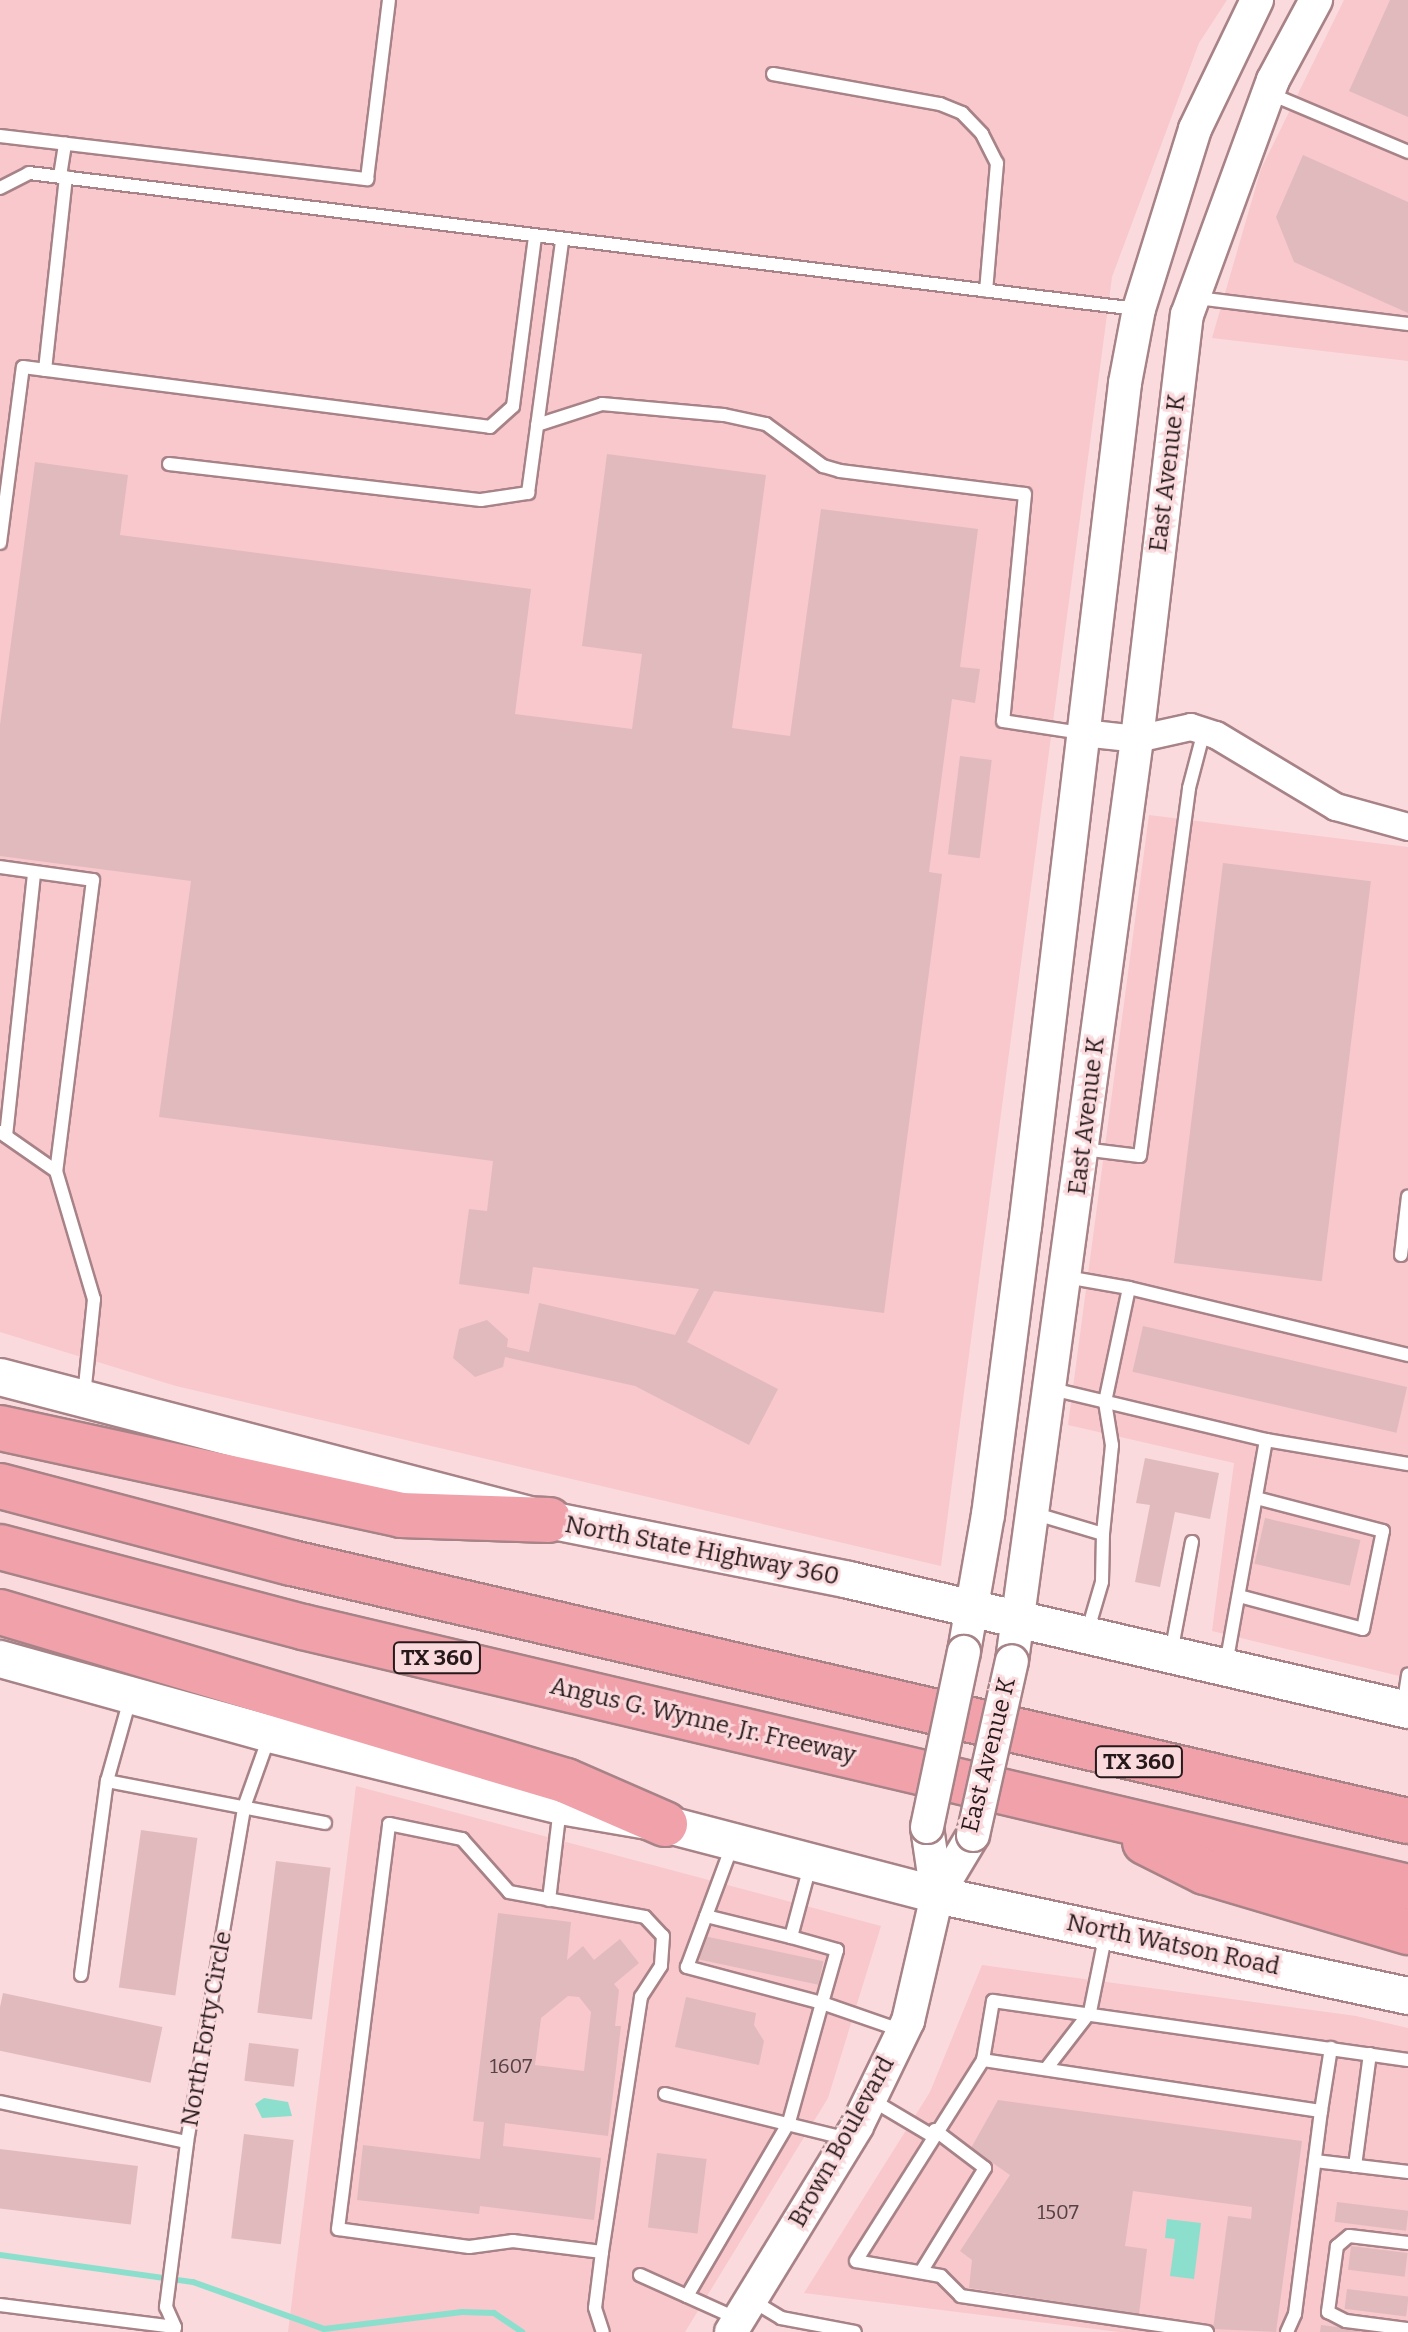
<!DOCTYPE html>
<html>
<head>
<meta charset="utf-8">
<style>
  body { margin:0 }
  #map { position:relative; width:1408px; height:2332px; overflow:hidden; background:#fadadd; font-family:Bitter,serif }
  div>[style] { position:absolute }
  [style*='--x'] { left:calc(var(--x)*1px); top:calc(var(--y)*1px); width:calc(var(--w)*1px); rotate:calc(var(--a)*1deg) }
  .built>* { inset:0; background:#f8c8cd }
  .water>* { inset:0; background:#8cdfcd }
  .stream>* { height:6px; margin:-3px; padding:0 3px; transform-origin:3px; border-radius:3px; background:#8cdfcd }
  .building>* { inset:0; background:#e1babe; transform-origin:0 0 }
  .roads { filter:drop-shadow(2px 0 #a78387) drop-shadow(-2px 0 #a78387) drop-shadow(0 2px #a78387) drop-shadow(0 -2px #a78387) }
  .service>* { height:12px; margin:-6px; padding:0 6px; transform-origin:6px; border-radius:6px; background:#fff }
  .minor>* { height:26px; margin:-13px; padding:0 13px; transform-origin:13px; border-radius:13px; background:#fff }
  .tertiary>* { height:32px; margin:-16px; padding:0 16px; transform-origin:16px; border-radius:16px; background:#fff }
  .secondary>* { height:36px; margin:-18px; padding:0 18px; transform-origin:18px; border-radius:18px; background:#fff }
  .motorway>* { height:44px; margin:-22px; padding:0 22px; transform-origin:22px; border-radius:22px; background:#f0a1aa }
  .bridges { filter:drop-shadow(2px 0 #a78387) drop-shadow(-2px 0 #a78387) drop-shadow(0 2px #a78387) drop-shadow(0 -2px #a78387) }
  .tertiary-bridge>* { height:32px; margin:-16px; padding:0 16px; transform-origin:16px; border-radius:16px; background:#fff }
  span { translate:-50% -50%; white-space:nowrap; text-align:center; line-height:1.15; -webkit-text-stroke:6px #fadadd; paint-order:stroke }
  .number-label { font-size:20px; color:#564144 }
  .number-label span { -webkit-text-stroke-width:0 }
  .shield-label span { padding:2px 6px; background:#fadadd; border:2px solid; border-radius:6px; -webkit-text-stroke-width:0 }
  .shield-label { font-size:22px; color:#27191b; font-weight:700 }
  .street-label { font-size:24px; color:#27191b }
</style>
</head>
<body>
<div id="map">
  <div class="built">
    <i style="clip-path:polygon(0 0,1227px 0,1199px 43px,1112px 277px,941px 1566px,176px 1386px,0 1332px)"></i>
    <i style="clip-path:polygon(1344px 0,1408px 0,1408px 361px,1212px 338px,1261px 169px)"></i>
    <i style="clip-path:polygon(1149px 815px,1408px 847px,1408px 1678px,1212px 1631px,1234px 1463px,1068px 1425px)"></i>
    <i style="clip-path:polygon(356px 1786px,881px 1926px,828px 2098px,685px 2332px,288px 2332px)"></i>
    <i style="clip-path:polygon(982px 1965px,1356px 2016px,1408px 2028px,1408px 2332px,1119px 2332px,804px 2293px,930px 2092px)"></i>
  </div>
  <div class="water">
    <i style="clip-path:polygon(264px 2098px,288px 2102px,292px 2116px,262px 2118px,255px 2104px)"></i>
    <i style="clip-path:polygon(1167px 2219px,1201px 2223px,1194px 2279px,1170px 2276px,1175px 2239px,1165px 2238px)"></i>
  </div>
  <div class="stream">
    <i style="--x:0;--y:2255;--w:195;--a:8"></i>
    <i style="--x:193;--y:2282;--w:139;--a:19.7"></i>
    <i style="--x:324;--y:2329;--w:139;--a:-7"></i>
    <i style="--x:462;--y:2312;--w:32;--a:2"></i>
    <i style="--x:494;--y:2313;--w:34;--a:34"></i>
  </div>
  <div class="building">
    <i style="clip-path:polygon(1390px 0,1408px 0,1408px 117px,1349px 91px)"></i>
    <i style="clip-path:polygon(1303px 155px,1408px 202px,1408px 313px,1294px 262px,1276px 217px)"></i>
    <i style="clip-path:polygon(607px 454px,766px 475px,732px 728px,790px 736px,821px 509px,978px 529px,960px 667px,980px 669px,975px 703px,952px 699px,929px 872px,942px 874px,884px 1313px,714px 1291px,687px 1342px,778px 1389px,749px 1445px,635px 1386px,505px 1357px,503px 1367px,475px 1377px,453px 1358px,459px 1329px,487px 1320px,508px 1339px,507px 1347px,529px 1352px,539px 1303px,675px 1335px,699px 1289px,533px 1267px,529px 1294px,459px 1284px,469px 1209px,487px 1211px,493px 1161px,159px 1117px,191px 881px,0 856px,0 725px,35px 462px,128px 475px,120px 535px,531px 589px,515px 714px,632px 729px,642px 654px,582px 646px)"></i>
    <i style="left:960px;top:756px;width:32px;height:99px;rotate:7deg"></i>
    <i style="left:1223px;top:863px;width:149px;height:403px;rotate:7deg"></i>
    <i style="left:1143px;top:1326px;width:271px;height:47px;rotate:13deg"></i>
    <i style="clip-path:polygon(1145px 1458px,1219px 1473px,1210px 1519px,1175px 1512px,1160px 1587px,1135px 1582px,1150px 1505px,1136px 1503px)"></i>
    <i style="left:1265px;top:1518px;width:98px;height:47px;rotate:13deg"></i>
    <i style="left:141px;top:1830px;width:57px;height:159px;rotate:8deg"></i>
    <i style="left:276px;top:1861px;width:55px;height:153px;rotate:7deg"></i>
    <i style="clip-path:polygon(evenodd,498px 1913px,571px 1922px,567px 1960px,583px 1946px,594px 1960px,620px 1939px,639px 1963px,614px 1984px,619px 1990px,615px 2026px,621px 2026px,608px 2136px,505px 2123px,503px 2146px,601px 2158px,594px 2220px,480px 2206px,479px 2214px,357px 2200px,363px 2145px,480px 2159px,484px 2122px,473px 2121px,498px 1913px,568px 1996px,579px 1997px,591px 2012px,584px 2071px,535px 2065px,541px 2018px,568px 1996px)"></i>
    <i style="left:704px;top:1936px;width:122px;height:24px;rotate:12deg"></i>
    <i style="left:3px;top:1993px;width:163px;height:57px;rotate:12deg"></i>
    <i style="clip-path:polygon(686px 1997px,756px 2013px,754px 2025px,764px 2041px,759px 2065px,675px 2047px)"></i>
    <i style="left:249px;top:2043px;width:50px;height:38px;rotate:7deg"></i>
    <i style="clip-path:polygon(998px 2100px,1302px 2141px,1276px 2332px,1213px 2329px,1228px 2216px,1251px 2219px,1252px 2207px,1133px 2191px,1125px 2246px,1147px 2249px,1139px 2314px,969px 2288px,972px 2260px,960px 2251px,1010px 2175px,971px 2148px)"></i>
    <i style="left:244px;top:2134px;width:50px;height:105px;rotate:7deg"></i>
    <i style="left:0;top:2149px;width:139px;height:59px;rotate:7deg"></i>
    <i style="left:657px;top:2153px;width:50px;height:75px;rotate:7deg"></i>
    <i style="left:1337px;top:2202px;width:72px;height:20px;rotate:7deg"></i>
    <i style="left:1351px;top:2246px;width:57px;height:24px;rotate:7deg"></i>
    <i style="left:1347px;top:2289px;width:62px;height:20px;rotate:7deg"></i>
    <i style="clip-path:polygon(1321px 2325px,1360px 2330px,1360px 2332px,1320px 2332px)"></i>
  </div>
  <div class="roads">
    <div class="service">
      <i style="--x:773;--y:74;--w:170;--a:10.2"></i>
      <i style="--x:940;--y:104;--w:24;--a:22"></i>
      <i style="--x:962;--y:113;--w:29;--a:46"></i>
      <i style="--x:982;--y:134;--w:33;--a:63"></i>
      <i style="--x:997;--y:163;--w:128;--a:94.9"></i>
      <i style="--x:1271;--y:94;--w:149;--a:22.9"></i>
      <i style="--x:0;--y:136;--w:370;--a:6.7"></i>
      <i style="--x:367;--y:179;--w:180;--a:-83"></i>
      <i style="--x:60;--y:176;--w:33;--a:-81"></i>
      <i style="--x:0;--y:188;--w:33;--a:-27"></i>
      <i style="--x:29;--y:173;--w:1116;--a:7"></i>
      <i style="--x:1197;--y:298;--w:213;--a:7"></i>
      <i style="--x:45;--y:370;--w:194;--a:-83.8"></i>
      <i style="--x:537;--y:425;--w:68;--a:-17.9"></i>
      <i style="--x:602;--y:404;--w:122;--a:5.2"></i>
      <i style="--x:724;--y:415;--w:43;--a:12.1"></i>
      <i style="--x:766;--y:424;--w:71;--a:36.4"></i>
      <i style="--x:823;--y:466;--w:18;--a:16"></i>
      <i style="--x:840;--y:471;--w:186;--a:7.1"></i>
      <i style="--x:1025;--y:494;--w:228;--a:95.5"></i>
      <i style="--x:1003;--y:721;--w:79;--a:8.7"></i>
      <i style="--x:169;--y:464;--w:314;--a:6.6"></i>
      <i style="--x:481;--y:500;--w:48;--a:-8.5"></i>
      <i style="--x:528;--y:493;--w:254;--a:-82.3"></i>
      <i style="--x:0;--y:543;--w:177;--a:-82.6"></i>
      <i style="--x:23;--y:367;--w:471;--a:7.3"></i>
      <i style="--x:490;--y:427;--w:31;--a:-42"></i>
      <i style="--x:513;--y:406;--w:170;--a:-82.6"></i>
      <i style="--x:0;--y:867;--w:94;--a:8"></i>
      <i style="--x:93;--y:880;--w:293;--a:97.2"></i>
      <i style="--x:56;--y:1171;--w:134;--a:73.5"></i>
      <i style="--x:94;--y:1299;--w:97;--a:95.9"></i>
      <i style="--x:0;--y:1132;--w:68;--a:34.9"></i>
      <i style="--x:6;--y:1136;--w:265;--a:-83.9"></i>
      <i style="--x:1083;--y:1149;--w:57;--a:7"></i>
      <i style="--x:1140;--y:1156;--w:371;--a:-82.4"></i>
      <i style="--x:1189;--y:788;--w:59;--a:-75.3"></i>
      <i style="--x:1401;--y:1255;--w:59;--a:-83.2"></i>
      <i style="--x:1066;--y:1277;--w:64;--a:9.9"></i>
      <i style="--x:1129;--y:1288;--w:116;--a:101.9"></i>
      <i style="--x:1105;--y:1402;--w:44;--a:80.8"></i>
      <i style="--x:1112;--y:1445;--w:89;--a:95.8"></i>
      <i style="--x:1129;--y:1288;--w:287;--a:13.5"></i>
      <i style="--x:1052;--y:1389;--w:220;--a:13.4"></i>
      <i style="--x:1266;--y:1440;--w:229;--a:100.1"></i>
      <i style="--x:1266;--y:1440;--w:144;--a:9.6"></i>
      <i style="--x:1036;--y:1514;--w:70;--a:16.6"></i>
      <i style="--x:1103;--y:1534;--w:48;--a:91.2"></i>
      <i style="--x:1102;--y:1582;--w:53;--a:106.4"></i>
      <i style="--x:1239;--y:1596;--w:128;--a:14.9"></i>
      <i style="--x:1363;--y:1629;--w:100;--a:-78.5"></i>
      <i style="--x:1383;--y:1531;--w:131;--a:-165.4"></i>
      <i style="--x:1171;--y:1653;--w:113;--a:-79.3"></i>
      <i style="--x:1403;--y:1707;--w:33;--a:-81"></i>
      <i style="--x:107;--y:1781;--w:222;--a:10.9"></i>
      <i style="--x:389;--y:1824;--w:75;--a:11.6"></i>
      <i style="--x:462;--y:1839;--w:71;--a:48.4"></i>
      <i style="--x:509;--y:1892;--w:138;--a:10.4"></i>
      <i style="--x:645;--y:1917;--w:26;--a:47"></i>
      <i style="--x:663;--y:1936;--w:30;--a:94"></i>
      <i style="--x:661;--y:1966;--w:37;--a:123"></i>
      <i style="--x:641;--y:1997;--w:258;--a:98.7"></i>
      <i style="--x:602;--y:2252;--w:90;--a:-173"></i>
      <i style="--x:513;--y:2241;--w:44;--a:172.2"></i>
      <i style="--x:469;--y:2247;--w:132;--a:-172.2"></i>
      <i style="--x:338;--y:2229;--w:408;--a:-82.8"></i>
      <i style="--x:549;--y:1900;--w:93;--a:-83.2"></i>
      <i style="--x:706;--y:1916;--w:88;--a:13.9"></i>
      <i style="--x:791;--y:1937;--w:73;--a:-75"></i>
      <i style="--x:791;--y:1937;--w:48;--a:15.8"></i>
      <i style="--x:837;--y:1950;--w:55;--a:105.8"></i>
      <i style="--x:822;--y:2003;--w:86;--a:19.1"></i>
      <i style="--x:81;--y:1975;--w:196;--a:-82.4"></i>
      <i style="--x:107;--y:1781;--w:85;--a:-74.3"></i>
      <i style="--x:983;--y:2060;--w:60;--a:-80.4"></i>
      <i style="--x:993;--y:2001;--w:419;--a:8.1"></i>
      <i style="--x:1046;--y:2069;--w:72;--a:-52.3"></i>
      <i style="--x:1090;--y:2012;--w:81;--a:-78.6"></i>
      <i style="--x:665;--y:2094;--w:188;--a:13.8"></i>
      <i style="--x:872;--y:2100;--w:69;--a:30.7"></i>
      <i style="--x:0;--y:2102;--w:191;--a:12.1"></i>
      <i style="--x:1321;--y:2111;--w:64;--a:-81"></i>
      <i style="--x:1315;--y:2161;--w:94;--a:6.7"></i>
      <i style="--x:1355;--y:2166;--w:113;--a:-82.4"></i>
      <i style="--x:1408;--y:2243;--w:59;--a:-173.2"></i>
      <i style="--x:1349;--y:2236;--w:16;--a:140"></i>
      <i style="--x:1337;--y:2246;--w:67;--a:97.8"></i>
      <i style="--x:1328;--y:2312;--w:20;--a:27"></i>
      <i style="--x:1346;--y:2321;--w:63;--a:7.4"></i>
      <i style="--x:602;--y:2252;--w:56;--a:97.1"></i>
      <i style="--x:595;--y:2308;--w:25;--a:72"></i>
      <i style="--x:921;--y:2272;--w:122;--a:-58.4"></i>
      <i style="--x:985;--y:2168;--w:63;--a:-142.8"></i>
      <i style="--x:640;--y:2275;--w:107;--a:24.2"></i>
      <i style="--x:687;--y:2296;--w:202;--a:-59.6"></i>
      <i style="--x:789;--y:2122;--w:123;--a:-74.5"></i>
      <i style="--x:822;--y:2003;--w:140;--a:-165.1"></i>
      <i style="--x:687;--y:1967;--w:129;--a:-69.6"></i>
      <i style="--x:753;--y:2301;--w:33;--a:31"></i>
      <i style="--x:781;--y:2318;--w:75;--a:10.7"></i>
      <i style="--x:0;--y:2305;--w:176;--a:7.2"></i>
      <i style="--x:175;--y:2327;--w:5;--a:101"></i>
      <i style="--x:175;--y:2327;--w:22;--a:-114"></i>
      <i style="--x:166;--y:2307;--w:166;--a:-82.7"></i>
      <i style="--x:187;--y:2142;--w:340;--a:-80.3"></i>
      <i style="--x:244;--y:1807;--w:74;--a:-70.3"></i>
      <i style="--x:1207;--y:2332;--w:249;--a:-171.7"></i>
      <i style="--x:961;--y:2296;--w:28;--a:-135"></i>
      <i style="--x:941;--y:2276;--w:86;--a:-170"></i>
      <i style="--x:856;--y:2261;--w:238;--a:-57.7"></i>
      <i style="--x:983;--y:2060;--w:342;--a:8.6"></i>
      <i style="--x:1321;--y:2111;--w:205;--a:97.3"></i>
      <i style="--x:1295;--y:2314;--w:20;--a:114"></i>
    </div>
    <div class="minor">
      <i style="--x:1083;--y:733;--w:54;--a:6.3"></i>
      <i style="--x:1137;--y:739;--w:55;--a:-12.5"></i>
      <i style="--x:1191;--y:727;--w:26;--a:18"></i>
      <i style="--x:1216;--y:735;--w:140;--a:31"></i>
      <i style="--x:1336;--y:807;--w:75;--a:15.5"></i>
    </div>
    <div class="tertiary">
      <i style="--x:964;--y:1652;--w:139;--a:-80.1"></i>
      <i style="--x:988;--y:1515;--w:290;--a:-82.7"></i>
      <i style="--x:1025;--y:1227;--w:850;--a:-83.24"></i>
      <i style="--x:1125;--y:383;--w:75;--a:-79.3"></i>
      <i style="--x:1139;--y:309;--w:189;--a:-72.7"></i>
      <i style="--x:1195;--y:129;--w:143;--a:-64.3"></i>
      <i style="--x:1012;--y:1661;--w:930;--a:-82.28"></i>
      <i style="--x:1137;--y:739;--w:427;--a:-83.3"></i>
      <i style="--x:1187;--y:315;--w:250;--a:-69.9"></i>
      <i style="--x:1273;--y:80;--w:91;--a:-61.7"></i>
      <i style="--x:937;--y:1895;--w:70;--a:-59"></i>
      <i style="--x:731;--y:2332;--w:241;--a:-58.5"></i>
      <i style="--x:857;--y:2126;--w:117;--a:-64.1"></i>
      <i style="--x:908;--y:2021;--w:129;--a:-77"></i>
      <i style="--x:937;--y:1895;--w:69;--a:-98.4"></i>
    </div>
    <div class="secondary">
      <i style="--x:0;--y:1377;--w:567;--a:14.6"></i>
      <i style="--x:549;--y:1520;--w:306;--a:11.3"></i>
      <i style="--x:849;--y:1580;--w:574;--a:13.09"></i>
      <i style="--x:0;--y:1659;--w:280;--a:15.5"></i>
      <i style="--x:270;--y:1734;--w:300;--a:13.9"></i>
      <i style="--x:561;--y:1806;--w:106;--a:9.8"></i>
      <i style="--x:665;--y:1824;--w:281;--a:14.6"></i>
      <i style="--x:937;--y:1895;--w:482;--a:12.1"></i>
    </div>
    <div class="motorway">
      <i style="--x:0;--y:1428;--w:410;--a:12.2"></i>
      <i style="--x:401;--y:1515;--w:148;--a:1.9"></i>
      <i style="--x:0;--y:1486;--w:302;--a:14.8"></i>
      <i style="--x:292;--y:1563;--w:1145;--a:13.02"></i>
      <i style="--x:0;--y:1547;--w:313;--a:14.8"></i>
      <i style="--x:303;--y:1627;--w:1135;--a:13.24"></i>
      <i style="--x:0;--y:1612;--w:591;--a:16.62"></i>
      <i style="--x:566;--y:1781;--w:108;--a:23.5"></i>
      <i style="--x:1145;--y:1842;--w:67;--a:26.6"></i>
      <i style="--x:1205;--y:1872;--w:212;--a:16.5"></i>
    </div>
  </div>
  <div class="bridges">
    <div class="tertiary-bridge">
      <i style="--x:927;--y:1827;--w:179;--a:-78.1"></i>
      <i style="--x:973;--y:1835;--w:178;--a:-77.4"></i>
    </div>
  </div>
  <div class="number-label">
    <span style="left:511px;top:2066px">1607</span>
    <span style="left:1058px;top:2212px">1507</span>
  </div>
  <div class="shield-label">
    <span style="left:437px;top:1658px">TX 360</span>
    <span style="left:1139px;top:1762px">TX 360</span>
  </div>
  <div class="street-label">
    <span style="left:1168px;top:473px;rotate:-83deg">East Avenue K</span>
    <span style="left:1087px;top:1116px;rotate:-83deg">East Avenue K</span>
    <span style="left:702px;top:1551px;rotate:11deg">North State Highway 360</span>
    <span style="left:703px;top:1721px;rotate:13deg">Angus G. Wynne, Jr. Freeway</span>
    <span style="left:989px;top:1755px;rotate:-76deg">East Avenue K</span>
    <span style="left:1173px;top:1945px;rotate:12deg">North Watson Road</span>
    <span style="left:207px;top:2029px;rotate:-80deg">North Forty Circle</span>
    <span style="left:842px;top:2142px;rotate:-61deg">Brown Boulevard</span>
  </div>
</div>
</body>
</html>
